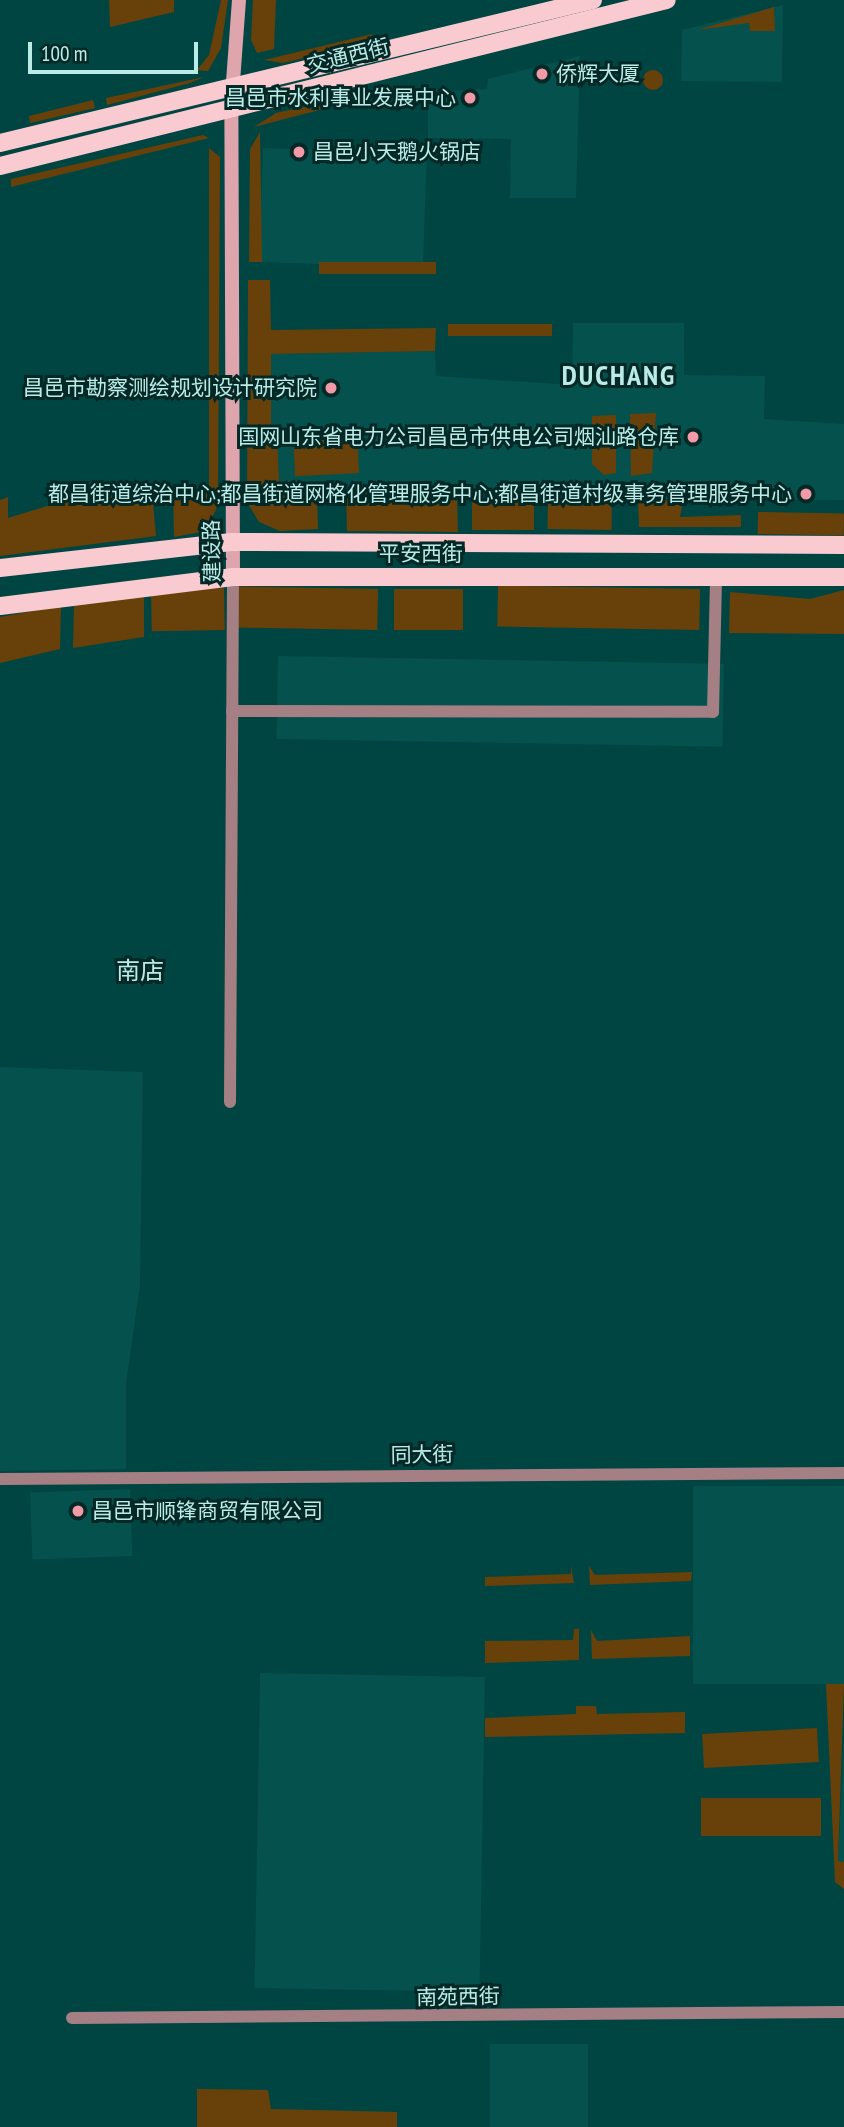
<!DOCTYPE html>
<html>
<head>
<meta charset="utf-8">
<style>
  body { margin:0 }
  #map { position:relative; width:844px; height:2127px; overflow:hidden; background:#004542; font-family:"PT Sans Narrow","Noto Sans SC",sans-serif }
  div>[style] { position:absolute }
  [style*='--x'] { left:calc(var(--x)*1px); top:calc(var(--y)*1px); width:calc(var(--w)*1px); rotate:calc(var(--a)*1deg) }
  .built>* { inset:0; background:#04514e; transform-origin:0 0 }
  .green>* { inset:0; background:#674109; transform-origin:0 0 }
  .round { border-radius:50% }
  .street>* { height:12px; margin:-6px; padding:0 6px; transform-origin:6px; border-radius:6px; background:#a47f84 }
  .secondary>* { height:14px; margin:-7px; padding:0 7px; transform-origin:7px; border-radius:7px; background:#dfa5ad }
  .primary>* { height:18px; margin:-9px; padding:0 9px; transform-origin:9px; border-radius:9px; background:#f9cbd1 }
  .dots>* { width:19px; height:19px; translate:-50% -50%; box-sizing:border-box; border:4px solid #032826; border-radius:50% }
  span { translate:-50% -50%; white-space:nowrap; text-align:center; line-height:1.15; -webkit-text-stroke:6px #032826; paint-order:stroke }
  .street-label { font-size:21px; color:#baebe7 }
  .poi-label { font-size:21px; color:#baebe7 }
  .left { translate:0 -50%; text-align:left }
  .right { translate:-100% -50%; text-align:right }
  .quarter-label { font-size:24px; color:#baebe7 }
  .district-label { font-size:28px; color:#baebe7; font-weight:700; letter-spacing:2px }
  .scale { position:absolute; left:28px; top:42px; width:170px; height:32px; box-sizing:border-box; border:4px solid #baebe7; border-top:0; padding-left:9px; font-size:21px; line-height:24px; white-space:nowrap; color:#baebe7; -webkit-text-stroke:5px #032826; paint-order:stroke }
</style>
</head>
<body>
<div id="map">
  <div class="built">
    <i style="clip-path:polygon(783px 5px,782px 82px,681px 81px,682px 30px)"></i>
    <i style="clip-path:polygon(580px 56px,576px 198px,510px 198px,511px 139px,428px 138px,428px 92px,487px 89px,488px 79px)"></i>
    <i style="left:263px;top:148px;width:164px;height:114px;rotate:2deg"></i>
    <i style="clip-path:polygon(573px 323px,684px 323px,684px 375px,765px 376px,764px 419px,844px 424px,844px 500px,472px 499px,434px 498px,434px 490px,271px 491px,271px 354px,435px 351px,436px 376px,572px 385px)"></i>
    <i style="left:278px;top:656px;width:446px;height:83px;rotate:1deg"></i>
    <i style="clip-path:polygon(0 1067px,143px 1072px,140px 1285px,126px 1384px,126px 1469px,0 1471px)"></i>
    <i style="left:844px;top:1486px;width:198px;height:151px;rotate:90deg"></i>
    <i style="left:130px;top:1489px;width:67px;height:100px;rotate:88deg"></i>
    <i style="left:485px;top:1677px;width:315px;height:225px;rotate:91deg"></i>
    <i style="clip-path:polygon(844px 1737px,844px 1862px,838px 1862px)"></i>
    <i style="left:490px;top:2044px;width:98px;height:83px"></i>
  </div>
  <div class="green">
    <i style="clip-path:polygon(109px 0,174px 0,174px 12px,110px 27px)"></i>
    <i style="clip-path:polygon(221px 0,228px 0,221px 48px,208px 71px,197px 70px,209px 55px)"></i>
    <i style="clip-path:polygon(253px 0,276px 0,274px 49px,257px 53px,251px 40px)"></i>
    <i style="clip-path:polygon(774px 7px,775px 31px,750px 31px,749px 23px,697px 30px)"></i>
    <i style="clip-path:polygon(372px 34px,374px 41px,283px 63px,264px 60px)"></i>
    <i class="round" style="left:643px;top:70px;width:20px;height:20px"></i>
    <i style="clip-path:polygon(204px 77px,190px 83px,107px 105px,106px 98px)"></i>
    <i style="clip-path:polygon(93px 100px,95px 108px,30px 123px,29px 116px)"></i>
    <i style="clip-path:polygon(326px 102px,327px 108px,254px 127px,276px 113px)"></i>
    <i style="clip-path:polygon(260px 132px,262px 262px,249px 262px,250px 149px)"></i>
    <i style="clip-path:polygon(203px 135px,209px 138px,11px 187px,11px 179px)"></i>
    <i style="clip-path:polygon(209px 148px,220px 157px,218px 505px,206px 531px,174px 537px,173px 490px,209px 488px)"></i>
    <i style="left:319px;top:262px;width:117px;height:12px"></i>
    <i style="clip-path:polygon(248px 280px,270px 280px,271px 330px,436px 328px,435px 351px,271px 354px,271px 433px,277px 434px,279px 483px,311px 484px,303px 497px,317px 498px,318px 529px,280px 531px,259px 522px,247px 502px)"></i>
    <i style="left:552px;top:324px;width:12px;height:104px;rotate:90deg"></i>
    <i style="clip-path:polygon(656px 413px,652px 473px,631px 476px,630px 414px)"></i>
    <i style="clip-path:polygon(616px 415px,616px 473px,604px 475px,592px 464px,592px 416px)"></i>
    <i style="left:357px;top:434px;width:39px;height:64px;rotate:87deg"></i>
    <i style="clip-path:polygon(346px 490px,434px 490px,434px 498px,457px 499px,458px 532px,347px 531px)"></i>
    <i style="clip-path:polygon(152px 491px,156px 536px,0 556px,0 500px,8px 497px,8px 518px,67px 500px)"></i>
    <i style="left:472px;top:499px;width:62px;height:31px"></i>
    <i style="left:548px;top:499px;width:64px;height:30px;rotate:1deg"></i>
    <i style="clip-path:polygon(638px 500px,683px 500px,680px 517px,741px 515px,741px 527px,639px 527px)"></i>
    <i style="left:758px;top:512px;width:86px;height:22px;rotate:1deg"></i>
    <i style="left:224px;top:588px;width:42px;height:73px;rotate:89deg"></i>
    <i style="left:378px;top:589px;width:41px;height:139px;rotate:91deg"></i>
    <i style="left:394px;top:589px;width:69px;height:41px"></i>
    <i style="left:700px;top:589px;width:41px;height:202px;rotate:91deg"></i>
    <i style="clip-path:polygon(844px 590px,844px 634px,729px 633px,730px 592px,810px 599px)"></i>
    <i style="clip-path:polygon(144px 596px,144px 637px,73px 648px,74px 604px)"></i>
    <i style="clip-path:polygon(61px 606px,60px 649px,0 663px,0 617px)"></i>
    <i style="clip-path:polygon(571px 1565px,574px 1583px,485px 1586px,485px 1577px,571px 1574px)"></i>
    <i style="clip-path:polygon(589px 1566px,595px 1575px,692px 1572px,691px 1581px,590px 1585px)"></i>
    <i style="clip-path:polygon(574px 1629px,579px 1629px,579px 1660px,485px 1663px,485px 1641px,573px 1640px)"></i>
    <i style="clip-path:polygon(591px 1630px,597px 1641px,690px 1636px,690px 1656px,592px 1659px)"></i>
    <i style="clip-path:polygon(826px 1684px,844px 1684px,838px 1861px,844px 1862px,844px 1889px,835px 1882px)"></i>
    <i style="clip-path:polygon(576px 1706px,596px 1706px,597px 1714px,685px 1712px,685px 1733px,485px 1737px,485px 1718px,576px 1714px)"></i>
    <i style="left:817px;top:1728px;width:34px;height:115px;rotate:87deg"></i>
    <i style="left:821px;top:1798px;width:38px;height:120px;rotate:90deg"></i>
    <i style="clip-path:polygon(197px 2089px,268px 2090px,271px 2109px,397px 2112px,397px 2127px,197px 2127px)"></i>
  </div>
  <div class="street">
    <i style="--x:232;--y:711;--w:481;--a:0.1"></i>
    <i style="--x:713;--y:712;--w:132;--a:-88.7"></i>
    <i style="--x:230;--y:1102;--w:525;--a:-89.67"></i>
    <i style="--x:0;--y:1479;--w:844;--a:-0.41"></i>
    <i style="--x:72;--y:2018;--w:772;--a:-0.45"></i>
  </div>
  <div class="secondary">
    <i style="--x:233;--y:577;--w:468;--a:-90.2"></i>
    <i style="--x:231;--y:109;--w:109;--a:-85.8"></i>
  </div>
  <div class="primary">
    <i style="--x:0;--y:143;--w:610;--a:-13.56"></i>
    <i style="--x:0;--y:166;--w:687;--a:-13.98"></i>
    <i style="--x:0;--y:568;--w:233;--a:-6.4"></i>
    <i style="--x:232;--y:542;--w:612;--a:0.28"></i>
    <i style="--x:0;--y:606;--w:235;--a:-7.1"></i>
    <i style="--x:233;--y:577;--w:611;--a:0"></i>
  </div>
  <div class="dots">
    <i style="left:542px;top:74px;background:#f39aa8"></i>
    <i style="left:470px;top:98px;background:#f39aa8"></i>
    <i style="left:299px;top:152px;background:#f39aa8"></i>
    <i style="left:331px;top:388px;background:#f39aa8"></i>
    <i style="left:693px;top:437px;background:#f39aa8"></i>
    <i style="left:806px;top:494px;background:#f39aa8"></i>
    <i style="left:78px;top:1511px;background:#f39aa8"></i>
  </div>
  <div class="street-label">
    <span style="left:348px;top:56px;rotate:-14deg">交通西街</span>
    <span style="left:212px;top:551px;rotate:-91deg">建设路</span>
    <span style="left:421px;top:554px">平安西街</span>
    <span style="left:422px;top:1455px;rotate:-1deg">同大街</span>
    <span style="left:458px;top:1997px;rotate:-1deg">南苑西街</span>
  </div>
  <div class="poi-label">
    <span class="left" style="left:556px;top:74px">侨辉大厦</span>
    <span class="right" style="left:456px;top:98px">昌邑市水利事业发展中心</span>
    <span class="left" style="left:313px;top:152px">昌邑小天鹅火锅店</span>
    <span class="right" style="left:317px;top:388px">昌邑市勘察测绘规划设计研究院</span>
    <span class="right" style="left:679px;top:437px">国网山东省电力公司昌邑市供电公司烟汕路仓库</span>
    <span class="right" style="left:792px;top:494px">都昌街道综治中心;都昌街道网格化管理服务中心;都昌街道村级事务管理服务中心</span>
    <span class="left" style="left:92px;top:1511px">昌邑市顺锋商贸有限公司</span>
  </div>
  <div class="quarter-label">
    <span style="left:140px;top:971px">南店</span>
  </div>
  <div class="district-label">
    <span style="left:619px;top:375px">DUCHANG</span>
  </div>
  <div class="scale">100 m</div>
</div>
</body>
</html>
